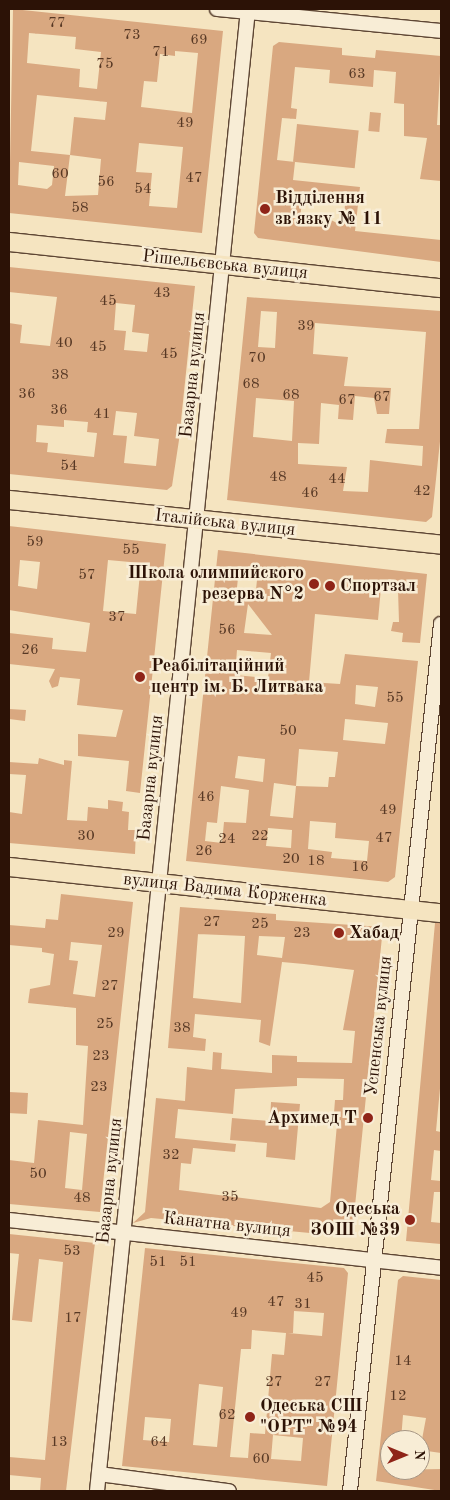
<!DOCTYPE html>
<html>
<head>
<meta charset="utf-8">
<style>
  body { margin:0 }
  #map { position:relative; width:450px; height:1500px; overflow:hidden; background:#f5e4c0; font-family:"Old Standard TT",serif }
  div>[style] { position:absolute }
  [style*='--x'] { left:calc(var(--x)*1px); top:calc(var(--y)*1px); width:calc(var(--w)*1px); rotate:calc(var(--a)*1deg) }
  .building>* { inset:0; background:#d9a880; transform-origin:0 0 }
  .roads { filter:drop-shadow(1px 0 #5e4634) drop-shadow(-1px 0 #5e4634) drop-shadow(0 1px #5e4634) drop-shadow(0 -1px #5e4634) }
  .minor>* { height:14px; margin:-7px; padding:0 7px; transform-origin:7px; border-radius:7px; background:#f8edd6 }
  .major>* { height:18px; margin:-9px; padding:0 9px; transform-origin:9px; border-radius:9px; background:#f5e4c0 }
  .dots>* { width:14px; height:14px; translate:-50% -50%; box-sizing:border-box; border:2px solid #f8edd6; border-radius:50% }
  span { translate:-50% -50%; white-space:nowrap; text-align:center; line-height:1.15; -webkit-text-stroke:5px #f8edd6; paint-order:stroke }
  .number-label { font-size:15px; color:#573824 }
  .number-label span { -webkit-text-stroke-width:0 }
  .poi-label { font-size:18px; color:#2c1206; font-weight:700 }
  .left { translate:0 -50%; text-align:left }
  .right { translate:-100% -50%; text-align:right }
  .street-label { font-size:18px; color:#2c1206 }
  .frame { position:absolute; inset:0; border:10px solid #2c1206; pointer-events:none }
  .north { position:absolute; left:380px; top:1430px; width:50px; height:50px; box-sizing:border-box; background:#f8edd6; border:1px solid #a69583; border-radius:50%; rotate:90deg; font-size:14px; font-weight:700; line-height:20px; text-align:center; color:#2c1206 }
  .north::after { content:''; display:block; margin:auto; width:18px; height:22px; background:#8f2418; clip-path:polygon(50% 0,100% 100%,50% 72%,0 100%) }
</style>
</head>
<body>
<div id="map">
  <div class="building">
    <i style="clip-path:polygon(evenodd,13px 9px,223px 31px,202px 233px,9px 213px,13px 9px,29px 33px,76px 37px,75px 49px,101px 52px,97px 89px,79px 87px,80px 69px,27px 63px,29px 33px,13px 9px,175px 51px,198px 53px,192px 113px,141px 107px,144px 81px,157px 82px,160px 54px,175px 56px,175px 51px,13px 9px,37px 95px,107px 102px,105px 120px,74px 117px,70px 155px,31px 151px,37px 95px,13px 9px,139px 143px,183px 147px,177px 208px,149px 206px,152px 173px,136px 172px,139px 143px,13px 9px,70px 155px,101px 159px,98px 195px,65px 196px,70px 155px,13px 9px,19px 162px,54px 166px,52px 185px,47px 189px,18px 185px,19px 162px)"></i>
    <i style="clip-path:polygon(evenodd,279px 42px,342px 48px,342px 55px,375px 58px,376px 50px,441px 56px,437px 125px,441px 125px,441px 181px,420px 179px,427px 138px,404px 136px,404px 104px,394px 103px,396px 72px,374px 70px,373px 87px,329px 83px,330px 70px,295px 67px,291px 108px,297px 109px,296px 119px,282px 118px,277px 160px,295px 162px,293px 180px,360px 187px,355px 231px,441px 240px,441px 262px,258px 238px,254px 233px,273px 46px,279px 42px,302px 201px,345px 205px,343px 226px,331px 220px,300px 219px,302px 201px)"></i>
    <i style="left:370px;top:112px;width:11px;height:19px;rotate:5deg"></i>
    <i style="left:297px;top:124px;width:62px;height:38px;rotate:6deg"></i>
    <i style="clip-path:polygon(evenodd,9px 267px,195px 286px,179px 440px,172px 486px,167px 490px,9px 474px,9px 323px,22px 325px,20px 343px,50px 346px,57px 297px,9px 292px,9px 267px,116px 303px,135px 305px,132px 332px,149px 334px,147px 352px,124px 350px,126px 331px,114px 330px,116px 303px,9px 267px,116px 411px,137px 413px,134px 436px,159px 439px,156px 466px,124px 463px,127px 436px,113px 435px,116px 411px,9px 267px,64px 420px,88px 422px,87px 432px,97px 433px,94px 457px,47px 452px,48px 443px,36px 442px,37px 425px,64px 427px,64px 420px)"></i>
    <i style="clip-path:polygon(evenodd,247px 297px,441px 311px,441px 432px,432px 517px,426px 522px,227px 500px,247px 297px,261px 311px,277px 312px,275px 348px,258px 347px,261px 311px,247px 297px,315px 323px,426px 332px,419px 429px,387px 429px,385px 443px,423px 446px,422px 466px,370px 460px,368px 492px,343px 491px,347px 467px,298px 464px,298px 443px,319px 444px,321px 403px,339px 405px,338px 419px,353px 420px,355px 396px,374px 398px,377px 414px,389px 414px,391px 388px,344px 386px,348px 357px,313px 354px,315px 323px,247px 297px,256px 398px,294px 401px,292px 441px,253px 437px,256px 398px)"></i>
    <i style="clip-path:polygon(evenodd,9px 526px,166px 544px,140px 793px,126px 791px,129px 761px,78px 756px,78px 734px,116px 737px,123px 710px,77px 705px,80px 679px,60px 677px,58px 686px,52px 688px,49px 681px,55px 669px,9px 664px,9px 633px,53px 638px,52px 649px,86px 652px,90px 623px,9px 610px,9px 526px,20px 560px,40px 562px,37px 589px,18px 586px,20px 560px,9px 526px,108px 560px,141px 563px,136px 614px,103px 611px,108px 560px)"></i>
    <i style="clip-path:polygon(evenodd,218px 550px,427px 574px,420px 643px,402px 642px,403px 633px,391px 631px,393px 622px,399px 622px,398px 590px,381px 588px,378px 620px,315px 614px,309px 682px,340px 684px,345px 654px,418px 661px,395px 877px,388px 882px,186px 861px,218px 550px,238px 578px,257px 580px,255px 599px,236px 597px,238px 578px,218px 550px,248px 604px,272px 635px,244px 633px,248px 604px,218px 550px,237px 650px,271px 653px,268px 678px,235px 675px,237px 650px,218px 550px,356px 685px,378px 687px,375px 707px,355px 704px,356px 685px,218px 550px,345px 719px,388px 723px,385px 744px,343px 740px,345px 719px,218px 550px,299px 749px,338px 752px,335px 777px,329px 777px,328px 787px,296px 786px,299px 749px,218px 550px,238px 756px,265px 759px,263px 782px,235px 778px,238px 756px,218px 550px,274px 783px,296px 786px,293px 818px,270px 816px,274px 783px,218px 550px,221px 786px,249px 790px,246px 823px,224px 822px,222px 843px,205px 841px,207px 822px,217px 823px,221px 786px,218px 550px,310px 821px,336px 823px,335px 838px,369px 841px,367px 861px,331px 858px,332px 852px,308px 849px,310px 821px,218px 550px,268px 828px,292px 830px,291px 848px,266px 846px,268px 828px)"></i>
    <i style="clip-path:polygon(9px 709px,26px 710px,25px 721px,9px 719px)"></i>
    <i style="clip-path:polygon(39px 758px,64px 765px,64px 760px,72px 761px,67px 820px,87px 821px,88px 807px,108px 809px,108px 800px,123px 802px,122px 811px,129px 812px,128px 830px,136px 830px,135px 854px,9px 843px,9px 812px,22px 814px,26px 775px,9px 774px,9px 762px,38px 764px)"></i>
    <i style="clip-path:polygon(evenodd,61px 894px,133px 902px,100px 1212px,9px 1204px,9px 1160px,34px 1163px,38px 1120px,83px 1125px,88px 1046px,76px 1045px,76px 1008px,28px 1003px,30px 989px,50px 985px,54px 954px,42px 952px,42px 948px,9px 945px,9px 925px,45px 928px,46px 919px,58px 920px,61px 894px,71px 942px,102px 945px,95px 997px,73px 994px,78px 961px,69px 960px,71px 942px,61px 894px,70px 1132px,87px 1134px,82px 1190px,65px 1188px,70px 1132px)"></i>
    <i style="clip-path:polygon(evenodd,180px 907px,276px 914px,276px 920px,383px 927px,353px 1226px,342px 1236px,151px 1218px,133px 1223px,145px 1212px,156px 1098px,185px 1101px,187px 1067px,212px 1070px,213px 1052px,222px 1053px,221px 1069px,272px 1073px,272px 1055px,297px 1056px,297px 1062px,352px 1063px,355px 1031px,343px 1030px,354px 970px,304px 964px,282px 962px,270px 1046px,259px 1042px,261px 1020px,195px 1014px,193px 1037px,206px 1039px,205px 1051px,168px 1048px,180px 907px,198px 934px,245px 936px,241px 1003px,193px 998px,198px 934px,180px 907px,259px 936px,285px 937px,282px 958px,257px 955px,259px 936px,180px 907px,297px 1078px,344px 1079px,343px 1100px,335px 1100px,334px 1113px,338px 1113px,330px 1202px,321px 1208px,179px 1190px,181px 1163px,191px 1164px,193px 1148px,235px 1152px,236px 1144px,175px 1138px,178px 1109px,233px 1114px,235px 1089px,297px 1086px,297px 1078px)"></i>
    <i style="clip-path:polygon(435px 923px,441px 923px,441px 1078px,436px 1131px,441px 1132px,441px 1151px,434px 1150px,431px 1180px,441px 1181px,441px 1192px,434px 1192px,431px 1222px,441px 1223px,441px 1244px,406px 1241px)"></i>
    <i style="left:9px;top:1092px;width:19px;height:21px;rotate:3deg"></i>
    <i style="clip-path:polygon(271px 1102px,300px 1104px,295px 1160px,266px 1157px,267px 1143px,230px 1140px,232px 1118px,270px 1121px)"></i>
    <i style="clip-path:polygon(9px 1234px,95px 1243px,66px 1491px,40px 1491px,41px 1478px,9px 1475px,9px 1457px,45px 1460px,63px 1262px,39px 1259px,32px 1322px,12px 1320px,19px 1254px,9px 1253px)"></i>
    <i style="clip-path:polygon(evenodd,145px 1248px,344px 1268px,348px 1273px,327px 1486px,122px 1466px,145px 1248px,294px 1311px,324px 1313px,322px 1336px,288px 1333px,293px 1333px,294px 1311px,145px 1248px,252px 1330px,286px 1333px,284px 1355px,272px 1354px,265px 1434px,250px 1433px,248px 1458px,230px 1457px,241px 1349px,251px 1349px,252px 1330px,145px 1248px,199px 1384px,223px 1387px,217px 1447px,193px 1445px,199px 1384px,145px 1248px,145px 1417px,171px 1419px,169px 1442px,143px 1440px,145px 1417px,145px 1248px,273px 1435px,303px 1438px,301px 1461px,271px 1459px,273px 1435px)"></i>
    <i style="clip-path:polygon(403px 1276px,441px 1280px,441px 1453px,420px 1450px,426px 1418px,403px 1415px,401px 1440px,390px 1440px,390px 1470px,441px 1469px,441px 1491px,376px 1481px,398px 1280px)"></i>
  </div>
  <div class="roads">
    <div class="minor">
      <i style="--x:217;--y:9;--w:225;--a:5.6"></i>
      <i style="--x:9;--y:1220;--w:435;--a:6.3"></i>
      <i style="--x:99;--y:1474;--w:131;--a:7.5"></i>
      <i style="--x:97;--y:1491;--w:1490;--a:-84.18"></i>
      <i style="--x:350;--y:1491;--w:872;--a:-84.01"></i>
    </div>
    <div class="major">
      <i style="--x:9;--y:242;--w:434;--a:6.1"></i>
      <i style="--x:9;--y:500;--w:434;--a:5.9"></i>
      <i style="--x:9;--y:867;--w:434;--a:6.1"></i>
    </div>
  </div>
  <div class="dots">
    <i style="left:265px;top:209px;background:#8f2418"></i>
    <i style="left:314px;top:584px;background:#8f2418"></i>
    <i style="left:330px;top:586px;background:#8f2418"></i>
    <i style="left:140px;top:677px;background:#8f2418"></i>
    <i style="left:339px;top:933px;background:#8f2418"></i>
    <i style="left:368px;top:1118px;background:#8f2418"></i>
    <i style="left:410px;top:1220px;background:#8f2418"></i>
    <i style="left:250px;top:1417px;background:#8f2418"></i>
  </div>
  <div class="number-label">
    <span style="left:57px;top:24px">77</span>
    <span style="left:132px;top:36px">73</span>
    <span style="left:199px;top:41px">69</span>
    <span style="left:161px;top:53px">71</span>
    <span style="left:105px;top:65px">75</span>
    <span style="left:357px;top:75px">63</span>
    <span style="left:185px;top:124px">49</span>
    <span style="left:60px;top:175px">60</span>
    <span style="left:194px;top:179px">47</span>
    <span style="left:106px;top:183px">56</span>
    <span style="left:143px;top:190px">54</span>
    <span style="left:80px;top:209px">58</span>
    <span style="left:162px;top:294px">43</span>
    <span style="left:108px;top:302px">45</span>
    <span style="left:306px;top:327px">39</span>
    <span style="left:64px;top:344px">40</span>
    <span style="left:98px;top:348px">45</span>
    <span style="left:169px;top:355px">45</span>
    <span style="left:257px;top:359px">70</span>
    <span style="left:60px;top:376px">38</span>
    <span style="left:251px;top:385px">68</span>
    <span style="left:27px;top:395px">36</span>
    <span style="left:291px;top:396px">68</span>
    <span style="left:382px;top:398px">67</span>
    <span style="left:347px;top:401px">67</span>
    <span style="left:59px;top:411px">36</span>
    <span style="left:102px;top:415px">41</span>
    <span style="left:69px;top:467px">54</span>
    <span style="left:278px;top:478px">48</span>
    <span style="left:337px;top:480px">44</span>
    <span style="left:422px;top:492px">42</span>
    <span style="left:310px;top:494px">46</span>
    <span style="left:35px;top:543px">59</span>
    <span style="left:131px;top:551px">55</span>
    <span style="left:87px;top:576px">57</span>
    <span style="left:117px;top:618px">37</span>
    <span style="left:227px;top:631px">56</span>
    <span style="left:30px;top:651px">26</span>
    <span style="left:395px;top:699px">55</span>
    <span style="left:288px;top:732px">50</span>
    <span style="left:206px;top:798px">46</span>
    <span style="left:388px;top:811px">49</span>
    <span style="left:86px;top:837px">30</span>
    <span style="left:260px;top:837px">22</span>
    <span style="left:384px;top:839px">47</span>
    <span style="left:227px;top:840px">24</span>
    <span style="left:204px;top:852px">26</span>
    <span style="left:291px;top:860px">20</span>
    <span style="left:316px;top:862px">18</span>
    <span style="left:360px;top:868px">16</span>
    <span style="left:212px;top:923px">27</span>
    <span style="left:260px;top:925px">25</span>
    <span style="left:116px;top:934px">29</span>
    <span style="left:302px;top:934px">23</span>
    <span style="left:110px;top:987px">27</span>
    <span style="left:105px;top:1025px">25</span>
    <span style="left:182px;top:1029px">38</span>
    <span style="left:101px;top:1057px">23</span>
    <span style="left:99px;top:1088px">23</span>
    <span style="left:171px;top:1156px">32</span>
    <span style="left:38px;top:1175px">50</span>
    <span style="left:230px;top:1198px">35</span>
    <span style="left:82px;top:1199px">48</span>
    <span style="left:72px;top:1252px">53</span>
    <span style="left:158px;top:1263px">51</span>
    <span style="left:188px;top:1263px">51</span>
    <span style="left:315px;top:1279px">45</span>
    <span style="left:276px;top:1303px">47</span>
    <span style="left:303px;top:1305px">31</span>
    <span style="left:239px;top:1314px">49</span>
    <span style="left:73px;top:1319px">17</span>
    <span style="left:403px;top:1362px">14</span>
    <span style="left:274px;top:1383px">27</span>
    <span style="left:323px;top:1383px">27</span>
    <span style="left:398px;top:1397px">12</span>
    <span style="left:227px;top:1416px">62</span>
    <span style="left:59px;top:1443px">13</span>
    <span style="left:159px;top:1443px">64</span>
    <span style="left:261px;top:1460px">60</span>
  </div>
  <div class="poi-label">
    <span class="left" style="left:275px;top:209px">Відділення<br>зв'язку № 11</span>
    <span class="right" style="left:304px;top:584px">Школа олимпийского<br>резерва N°2</span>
    <span class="left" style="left:340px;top:586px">Спортзал</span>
    <span class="left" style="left:151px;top:677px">Реабілітаційний<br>центр ім. Б. Литвака</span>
    <span class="left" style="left:349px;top:933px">Хабад</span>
    <span class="right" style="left:357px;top:1118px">Архимед Т</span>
    <span class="right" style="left:400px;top:1220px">Одеська<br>ЗОШ №39</span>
    <span class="left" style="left:260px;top:1417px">Одеська СШ<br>"ОРТ" №94</span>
  </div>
  <div class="street-label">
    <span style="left:225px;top:265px;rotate:6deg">Рішельєвська вулиця</span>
    <span style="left:193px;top:375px;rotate:-84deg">Базарна вулиця</span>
    <span style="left:225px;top:523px;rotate:6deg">Італійська вулиця</span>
    <span style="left:151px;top:778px;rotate:-84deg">Базарна вулиця</span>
    <span style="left:225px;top:890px;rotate:6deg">вулиця Вадима Корженка</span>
    <span style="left:379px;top:1026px;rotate:-84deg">Успенська вулиця</span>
    <span style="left:110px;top:1181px;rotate:-84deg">Базарна вулиця</span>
    <span style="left:227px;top:1225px;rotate:6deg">Канатна вулиця</span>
  </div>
  <div class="frame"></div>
  <div class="north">N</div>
</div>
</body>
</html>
